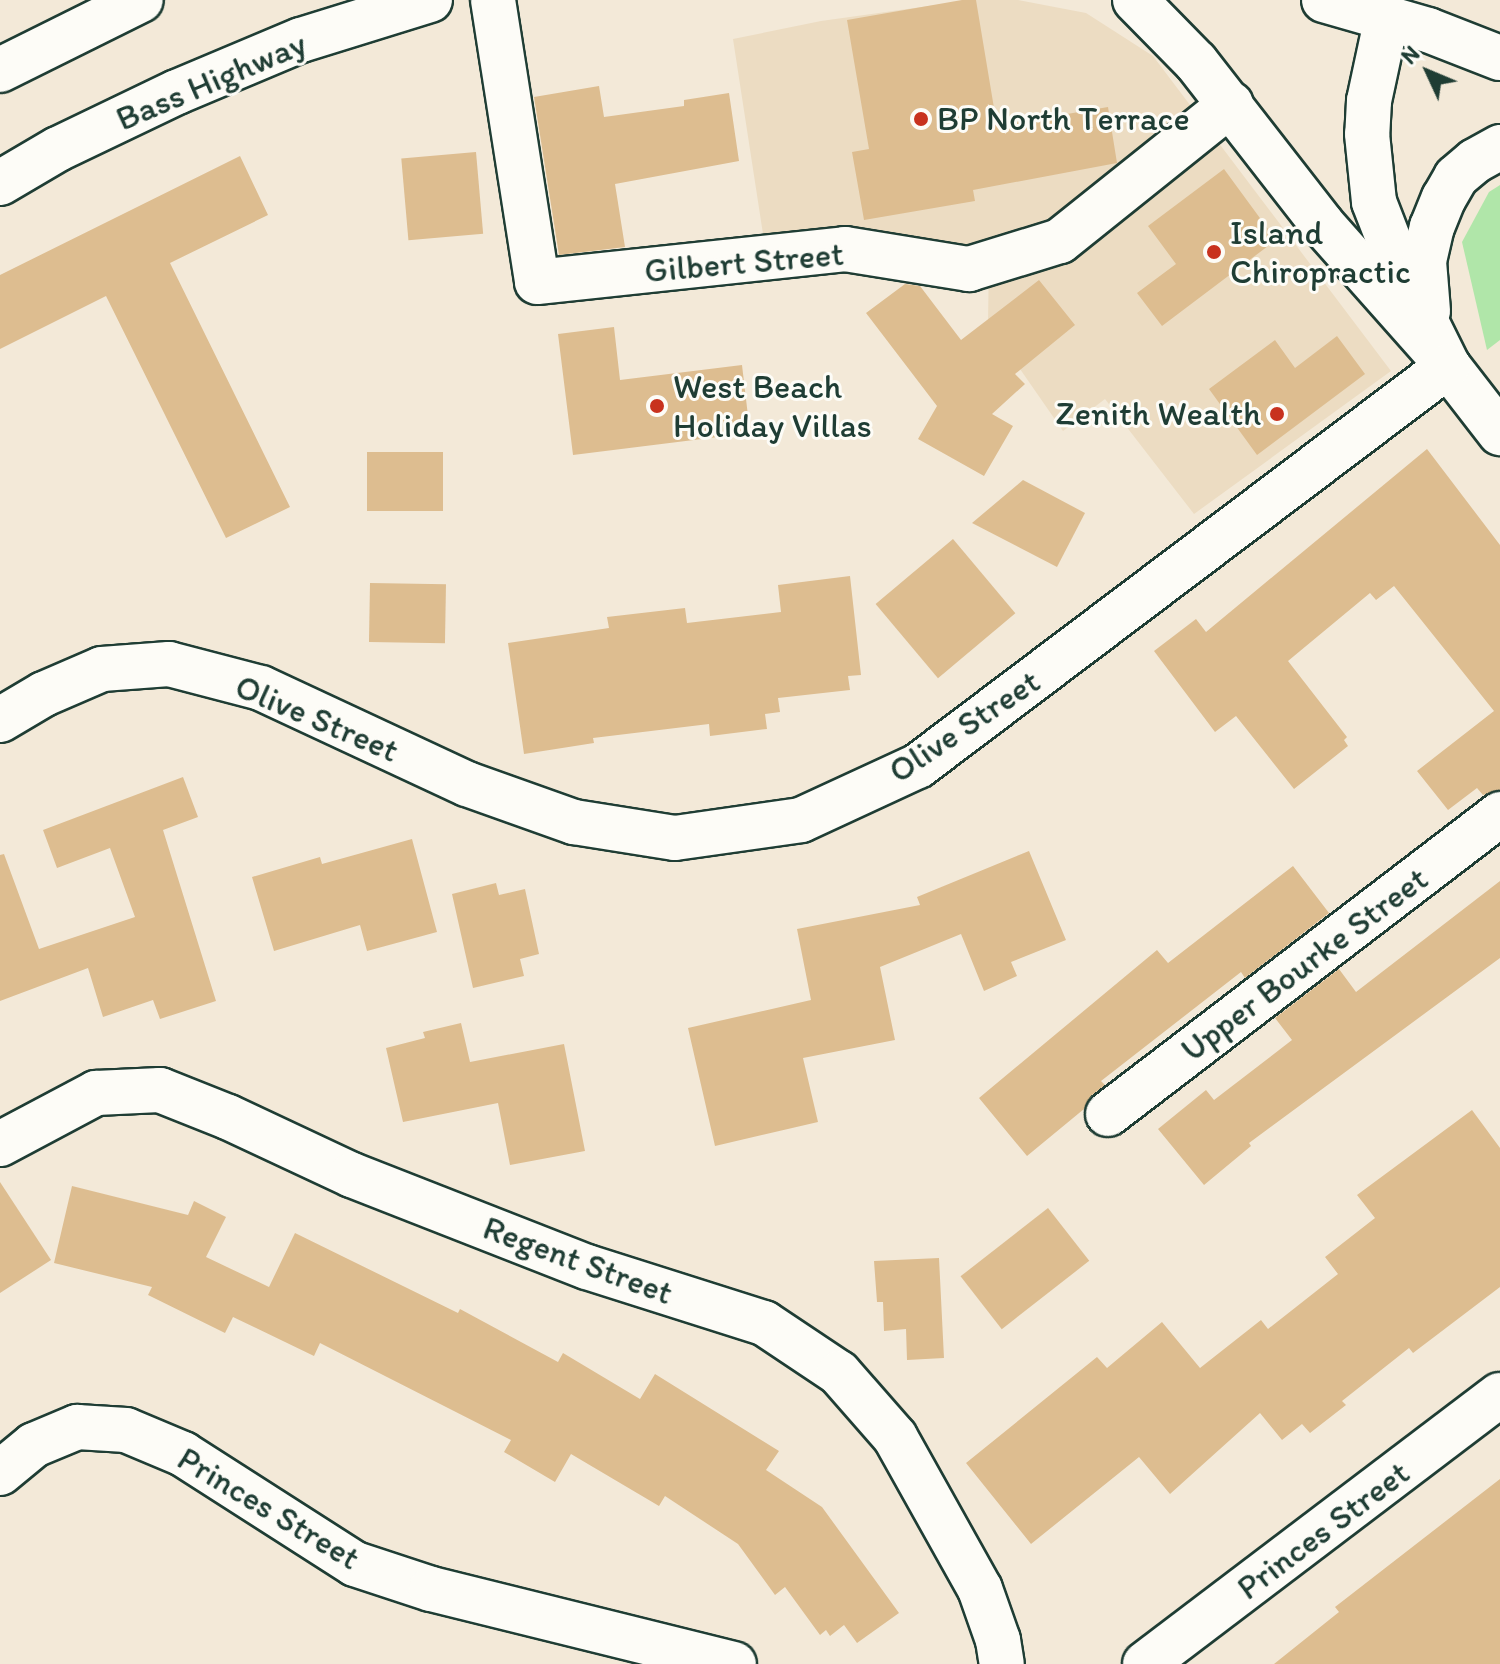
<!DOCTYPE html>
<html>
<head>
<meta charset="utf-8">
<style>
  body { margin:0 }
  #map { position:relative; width:1500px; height:1664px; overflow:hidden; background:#f3e9d8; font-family:Itim,sans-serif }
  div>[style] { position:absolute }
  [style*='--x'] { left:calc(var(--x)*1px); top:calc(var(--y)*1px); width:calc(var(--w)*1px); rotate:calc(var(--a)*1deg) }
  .built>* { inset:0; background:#ecdcc2 }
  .green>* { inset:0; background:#b0e6a9 }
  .building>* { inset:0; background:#ddbd90; transform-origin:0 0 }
  .roads { filter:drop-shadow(2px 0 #1f3d34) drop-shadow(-2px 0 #1f3d34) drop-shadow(0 2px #1f3d34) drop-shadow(0 -2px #1f3d34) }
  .minor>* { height:44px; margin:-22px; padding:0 22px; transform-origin:22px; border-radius:22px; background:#fdfcf7 }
  .highway>* { height:44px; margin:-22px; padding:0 22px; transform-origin:22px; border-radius:22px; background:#fdfcf7 }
  .dots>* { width:22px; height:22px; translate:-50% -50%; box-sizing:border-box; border:4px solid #fdfcf7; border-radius:50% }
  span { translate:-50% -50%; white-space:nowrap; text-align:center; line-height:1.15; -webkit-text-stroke:6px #fdfcf7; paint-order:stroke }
  .street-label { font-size:34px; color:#1f3d34 }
  .poi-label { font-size:34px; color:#1f3d34 }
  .left { translate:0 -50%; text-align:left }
  .right { translate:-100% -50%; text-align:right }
  .north { position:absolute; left:1388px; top:32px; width:80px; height:80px; -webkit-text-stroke:6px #fdfcf7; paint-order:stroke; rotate:314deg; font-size:22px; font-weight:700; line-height:32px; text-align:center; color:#1f3d34 }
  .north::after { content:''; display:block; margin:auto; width:28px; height:36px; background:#1f3d34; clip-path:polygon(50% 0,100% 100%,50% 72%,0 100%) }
</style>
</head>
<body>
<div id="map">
  <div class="built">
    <i style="clip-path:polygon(972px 0,1018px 0,1086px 13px,1153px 56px,1391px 371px,1194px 514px,1105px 399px,1063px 431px,988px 323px,989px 257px,765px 247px,733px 39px,821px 21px)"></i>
  </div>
  <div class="green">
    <i style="clip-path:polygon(1500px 185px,1500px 340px,1487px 350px,1462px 242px,1489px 192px)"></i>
  </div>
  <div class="building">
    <i style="clip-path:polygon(962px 0,976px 0,997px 126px,1108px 107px,1117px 163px,973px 190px,975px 201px,864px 220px,852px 152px,869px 149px,847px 20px)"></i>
    <i style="clip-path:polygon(599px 86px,604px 117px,684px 106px,684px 100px,729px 93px,739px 161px,615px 184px,625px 247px,559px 255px,534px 97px)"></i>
    <i style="left:476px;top:152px;width:82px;height:75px;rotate:85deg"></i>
    <i style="clip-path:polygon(240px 156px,268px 215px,170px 263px,290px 507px,226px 538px,106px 296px,0 349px,0 275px)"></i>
    <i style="clip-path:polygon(1224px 169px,1276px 240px,1162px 326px,1137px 293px,1176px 264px,1148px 226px)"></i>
    <i style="clip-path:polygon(1039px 280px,1075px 325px,1015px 374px,1025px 384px,992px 414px,1013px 426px,984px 476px,918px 439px,937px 406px,866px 313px,905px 284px,920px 286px,961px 340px)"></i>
    <i style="clip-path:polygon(614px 327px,620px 380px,742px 365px,750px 433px,573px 455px,558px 334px)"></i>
    <i style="clip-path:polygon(1337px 336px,1365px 374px,1257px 455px,1209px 389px,1275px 340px,1295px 368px)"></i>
    <i style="clip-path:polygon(1427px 449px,1500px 545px,1500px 790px,1483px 795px,1477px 788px,1448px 810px,1417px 771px,1494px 711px,1394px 586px,1376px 600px,1370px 593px,1288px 661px,1347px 737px,1344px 740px,1348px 746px,1294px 789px,1236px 716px,1215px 732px,1154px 651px,1196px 619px,1206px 632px)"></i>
    <i style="left:443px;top:452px;width:59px;height:76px;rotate:90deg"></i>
    <i style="clip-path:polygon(1023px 480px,1085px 513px,1057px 567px,972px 523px)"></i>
    <i style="left:953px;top:539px;width:97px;height:101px;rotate:50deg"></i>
    <i style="clip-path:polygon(850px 576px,861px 675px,848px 676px,850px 690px,778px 698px,780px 712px,765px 714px,767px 729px,710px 736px,709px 724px,593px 738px,594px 743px,524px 754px,508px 643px,609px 628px,607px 617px,685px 608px,687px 623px,781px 612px,778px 585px)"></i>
    <i style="left:370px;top:583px;width:76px;height:59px;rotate:1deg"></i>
    <i style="clip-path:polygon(183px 777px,198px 817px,163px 830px,216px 1001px,160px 1019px,153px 1000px,103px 1017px,88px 968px,0 1001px,0 855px,4px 854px,39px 949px,135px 917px,110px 848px,57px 868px,43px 830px)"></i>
    <i style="clip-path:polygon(412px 839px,437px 932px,367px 951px,360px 925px,274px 951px,252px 877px,320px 857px,322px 864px)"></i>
    <i style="clip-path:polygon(1029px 851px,1066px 940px,1011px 962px,1017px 976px,984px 991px,961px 934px,880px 967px,895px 1040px,803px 1058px,818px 1122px,715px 1146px,688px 1028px,811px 1000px,797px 929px,920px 905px,917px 897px)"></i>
    <i style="clip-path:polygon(1293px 866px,1329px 913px,1245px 978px,1241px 972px,1101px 1081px,1105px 1085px,1092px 1095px,1084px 1109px,1027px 1156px,979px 1098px,1157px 950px,1168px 963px)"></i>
    <i style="clip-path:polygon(1500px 881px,1500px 958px,1249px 1143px,1251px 1146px,1204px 1185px,1158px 1129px,1206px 1090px,1214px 1100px,1292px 1040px,1275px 1018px,1339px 969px,1356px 992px)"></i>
    <i style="clip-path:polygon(496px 883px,499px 895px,525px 889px,539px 954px,520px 959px,524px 976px,473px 988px,452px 894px)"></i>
    <i style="clip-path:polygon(461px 1023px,470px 1062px,564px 1044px,585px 1151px,510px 1165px,498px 1103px,403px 1122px,386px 1048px,425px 1038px,423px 1032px)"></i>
    <i style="clip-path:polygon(1472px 1110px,1500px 1148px,1500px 1287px,1413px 1353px,1409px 1348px,1342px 1401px,1346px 1405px,1310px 1433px,1302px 1424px,1282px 1440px,1260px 1413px,1170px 1494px,1139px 1457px,1031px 1544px,966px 1463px,1097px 1357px,1107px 1368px,1162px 1322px,1200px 1368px,1261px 1320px,1268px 1329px,1338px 1274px,1325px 1257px,1375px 1218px,1357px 1195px)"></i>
    <i style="clip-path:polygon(0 1182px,51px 1260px,0 1293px)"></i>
    <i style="clip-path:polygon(72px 1186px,188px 1215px,194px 1201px,226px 1217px,206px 1257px,269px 1287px,295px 1233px,458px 1313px,460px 1309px,558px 1362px,563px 1353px,640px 1399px,655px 1374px,779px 1451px,766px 1470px,822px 1507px,899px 1613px,857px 1643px,844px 1625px,830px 1636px,826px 1630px,820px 1635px,785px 1587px,775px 1595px,738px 1544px,665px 1496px,659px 1506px,571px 1454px,555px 1482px,504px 1452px,511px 1440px,320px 1343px,314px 1356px,233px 1317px,225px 1333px,148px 1295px,152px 1287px,54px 1263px)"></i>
    <i style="left:1048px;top:1208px;width:67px;height:111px;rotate:52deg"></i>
    <i style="clip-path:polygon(939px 1258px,944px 1358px,907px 1360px,906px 1329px,884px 1331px,883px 1302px,877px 1302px,874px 1261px)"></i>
    <i style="clip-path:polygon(1500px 1479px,1500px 1664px,1274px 1664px,1339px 1612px,1335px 1607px)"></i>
  </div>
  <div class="roads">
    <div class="minor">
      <i style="--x:493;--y:0;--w:285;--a:81.1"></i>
      <i style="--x:537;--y:282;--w:310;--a:-6.1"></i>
      <i style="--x:845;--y:249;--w:126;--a:9.2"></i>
      <i style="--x:969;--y:269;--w:95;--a:-17.1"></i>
      <i style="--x:1060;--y:241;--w:219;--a:-38.7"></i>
      <i style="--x:1135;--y:0;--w:87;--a:45.5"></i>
      <i style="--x:1196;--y:62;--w:205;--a:52.1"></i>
      <i style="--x:1322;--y:224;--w:190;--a:48.4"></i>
      <i style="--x:1387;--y:17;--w:86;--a:102.1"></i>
      <i style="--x:1369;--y:101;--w:33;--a:93"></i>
      <i style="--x:1367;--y:134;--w:68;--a:84.1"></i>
      <i style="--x:1374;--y:202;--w:72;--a:68.8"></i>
      <i style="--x:1400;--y:269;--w:108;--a:63.7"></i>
      <i style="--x:1448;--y:366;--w:85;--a:52.2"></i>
      <i style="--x:1428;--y:311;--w:50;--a:-94.6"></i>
      <i style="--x:1424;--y:261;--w:35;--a:-77"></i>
      <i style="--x:1432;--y:227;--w:31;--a:-68"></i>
      <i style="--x:1444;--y:198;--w:24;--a:-60"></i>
      <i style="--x:1456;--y:177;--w:25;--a:-40"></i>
      <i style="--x:1475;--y:161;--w:29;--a:-29"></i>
      <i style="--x:0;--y:720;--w:51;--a:-30.6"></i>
      <i style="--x:44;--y:694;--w:63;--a:-23.3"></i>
      <i style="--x:102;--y:669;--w:67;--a:-4.3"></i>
      <i style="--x:169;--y:664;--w:95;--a:14.6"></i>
      <i style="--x:261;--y:688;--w:227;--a:25"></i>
      <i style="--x:467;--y:784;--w:114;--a:19.6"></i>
      <i style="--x:574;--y:822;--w:102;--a:9"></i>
      <i style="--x:675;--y:838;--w:127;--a:-8.1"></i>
      <i style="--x:801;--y:820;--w:129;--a:-24.8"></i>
      <i style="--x:918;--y:766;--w:664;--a:-37.04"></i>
      <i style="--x:1108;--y:1114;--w:494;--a:-37.4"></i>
      <i style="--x:0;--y:1144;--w:109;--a:-28"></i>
      <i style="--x:96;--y:1093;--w:64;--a:-2.7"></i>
      <i style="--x:160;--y:1090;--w:73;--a:21.7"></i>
      <i style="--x:228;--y:1117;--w:137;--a:25.1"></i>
      <i style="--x:352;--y:1175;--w:252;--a:21.4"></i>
      <i style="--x:587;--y:1267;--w:186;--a:17.6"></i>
      <i style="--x:764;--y:1323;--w:90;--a:33.7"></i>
      <i style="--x:839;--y:1373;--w:85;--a:48.8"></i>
      <i style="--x:895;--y:1437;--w:174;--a:60.8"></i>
      <i style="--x:980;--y:1589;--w:54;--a:70.6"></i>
      <i style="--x:998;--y:1640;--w:24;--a:81"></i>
      <i style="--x:0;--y:1473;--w:44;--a:-39.5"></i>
      <i style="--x:34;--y:1445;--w:47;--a:-22.7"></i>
      <i style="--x:77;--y:1427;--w:49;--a:3.5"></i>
      <i style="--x:126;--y:1430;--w:62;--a:22.8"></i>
      <i style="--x:183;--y:1454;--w:204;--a:32.6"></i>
      <i style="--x:355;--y:1564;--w:80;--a:18.2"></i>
      <i style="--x:431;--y:1589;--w:312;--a:13.9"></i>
      <i style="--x:1145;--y:1664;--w:445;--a:-37.2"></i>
    </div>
    <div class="highway">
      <i style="--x:1324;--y:0;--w:108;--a:16.1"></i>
      <i style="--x:1428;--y:30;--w:77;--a:21.3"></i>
      <i style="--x:0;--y:70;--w:157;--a:-26.4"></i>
      <i style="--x:0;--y:183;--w:67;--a:-30.4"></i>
      <i style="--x:58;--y:149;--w:132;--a:-25.6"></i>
      <i style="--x:177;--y:92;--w:134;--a:-22.8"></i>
      <i style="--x:301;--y:40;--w:135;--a:-17.2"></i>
    </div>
  </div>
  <div class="dots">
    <i style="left:921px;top:119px;background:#c8321e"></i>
    <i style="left:1214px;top:252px;background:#c8321e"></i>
    <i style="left:657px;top:406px;background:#c8321e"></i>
    <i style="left:1277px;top:414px;background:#c8321e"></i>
  </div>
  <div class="street-label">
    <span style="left:211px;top:81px;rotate:-23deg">Bass Highway</span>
    <span style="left:744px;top:262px;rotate:-5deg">Gilbert Street</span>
    <span style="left:317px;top:718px;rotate:23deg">Olive Street</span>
    <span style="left:964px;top:726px;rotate:-34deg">Olive Street</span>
    <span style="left:1304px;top:964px;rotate:-37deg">Upper Bourke Street</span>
    <span style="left:578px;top:1260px;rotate:20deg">Regent Street</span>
    <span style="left:269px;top:1508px;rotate:31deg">Princes Street</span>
    <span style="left:1323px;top:1530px;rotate:-37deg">Princes Street</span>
  </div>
  <div class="poi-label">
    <span class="left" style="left:937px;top:119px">BP North Terrace</span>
    <span class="left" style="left:1230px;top:252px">Island<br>Chiropractic</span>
    <span class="left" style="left:673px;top:406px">West Beach<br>Holiday Villas</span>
    <span class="right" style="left:1261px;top:414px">Zenith Wealth</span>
  </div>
  <div class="north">N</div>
</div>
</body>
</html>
